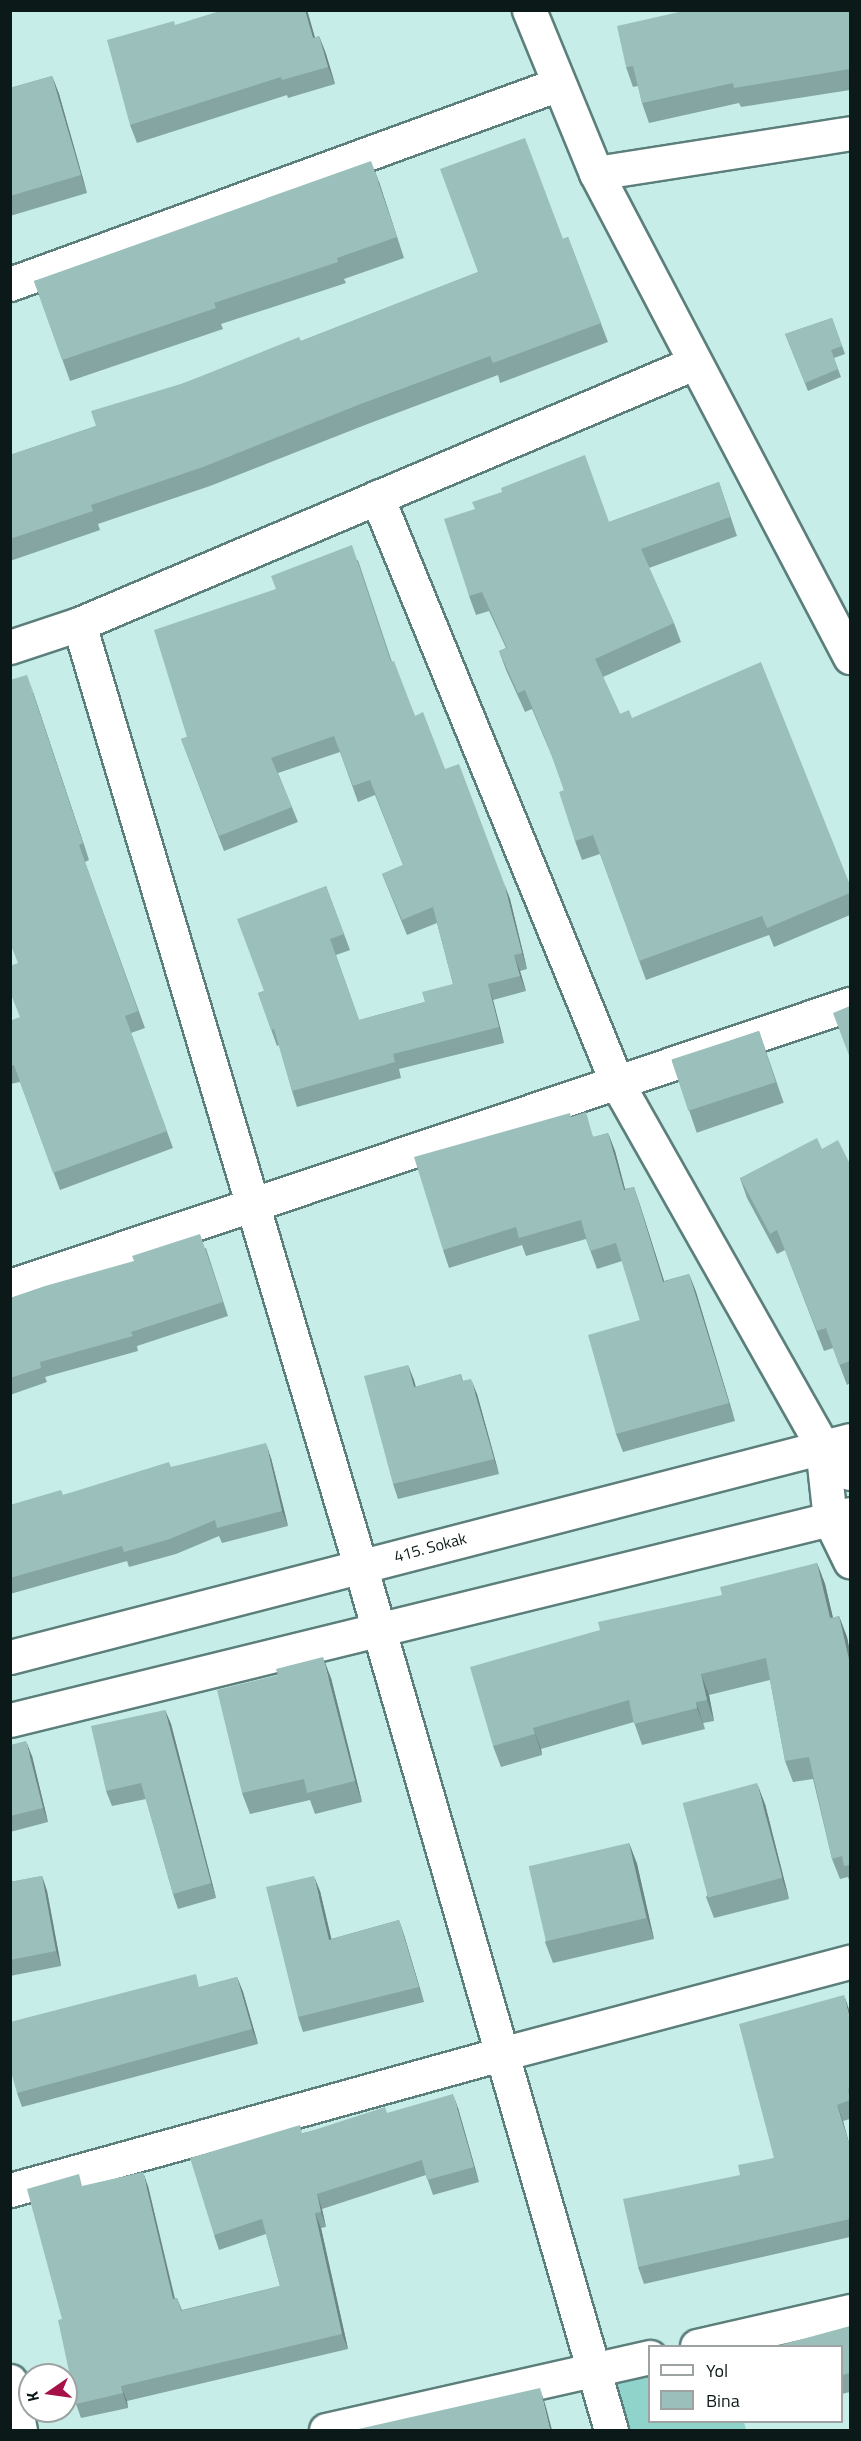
<!DOCTYPE html>
<html>
<head>
<meta charset="utf-8">
<style>
  body { margin:0 }
  #map { position:relative; width:861px; height:2441px; overflow:hidden; background:#c6ede8; font-family:"Titillium Web",sans-serif }
  div>[style] { position:absolute }
  [style*='--x'] { left:calc(var(--x)*1px); top:calc(var(--y)*1px); width:calc(var(--w)*1px); rotate:calc(var(--a)*1deg) }
  .green>* { inset:0; background:#8fd3cb }
  .roads { filter:drop-shadow(2px 0 #5c7f7b) drop-shadow(-2px 0 #5c7f7b) drop-shadow(0 2px #5c7f7b) drop-shadow(0 -2px #5c7f7b) }
  .street>* { height:33px; margin:-16.5px; padding:0 16.5px; transform-origin:16.5px; border-radius:16.5px; background:#fff }
  .wall>* { inset:0; background:#85a5a2; transform-origin:0 0 }
  .shaded-wall>* { inset:0; background:#6c8684 }
  .building>* { inset:0; background:#9bc0bc; transform-origin:0 0 }
  span { translate:-50% -50%; white-space:nowrap; text-align:center; line-height:1.15; -webkit-text-stroke:4.5px #fff; paint-order:stroke }
  .street-label { font-size:16px; color:#0b1a18 }
  .frame { position:absolute; inset:0; border:12px solid #0b1a18; pointer-events:none }
  .legend { position:absolute; left:648px; top:2345px; width:195px; height:78px; box-sizing:border-box; background:#fff; border:2px solid #9da3a3; margin:0; padding:8px 10px; list-style:none; font-size:18px; color:#0b1a18 }
  .legend li { display:flex; align-items:center; gap:12px; height:30px }
  .legend b { width:30px; border:2px solid #9da3a3 }
  .north { position:absolute; left:18px; top:2363px; width:60px; height:60px; box-sizing:border-box; background:#fff; border:2px solid #9da3a3; border-radius:50%; rotate:257deg; font-size:16px; font-weight:700; line-height:24px; text-align:center; color:#0b1a18 }
  .north::after { content:''; display:block; margin:auto; width:21px; height:27px; background:#a61149; clip-path:polygon(50% 0,100% 100%,50% 72%,0 100%) }
</style>
</head>
<body>
<div id="map">
  <div class="green">
    <i style="clip-path:polygon(649px 2376px,650px 2422px,744px 2422px,746px 2430px,627px 2430px,615px 2384px)"></i>
  </div>
  <div class="roads">
    <div class="street">
      <i style="--x:529;--y:10;--w:176;--a:67.7"></i>
      <i style="--x:596;--y:173;--w:547;--a:62.31"></i>
      <i style="--x:596;--y:173;--w:257;--a:-8.9"></i>
      <i style="--x:10;--y:284;--w:584;--a:-20.02"></i>
      <i style="--x:377;--y:497;--w:633;--a:67.73"></i>
      <i style="--x:617;--y:1083;--w:417;--a:60.5"></i>
      <i style="--x:822;--y:1446;--w:39;--a:44"></i>
      <i style="--x:79;--y:624;--w:982;--a:73.37"></i>
      <i style="--x:360;--y:1565;--w:901;--a:73.82"></i>
      <i style="--x:10;--y:647;--w:73;--a:-18.4"></i>
      <i style="--x:79;--y:624;--w:668;--a:-23"></i>
      <i style="--x:10;--y:1286;--w:886;--a:-18.56"></i>
      <i style="--x:822;--y:1446;--w:74;--a:83.8"></i>
      <i style="--x:830;--y:1520;--w:46;--a:64"></i>
      <i style="--x:10;--y:1657;--w:868;--a:-14.48"></i>
      <i style="--x:10;--y:1720;--w:865;--a:-13.78"></i>
      <i style="--x:10;--y:2190;--w:509;--a:-15.48"></i>
      <i style="--x:501;--y:2054;--w:361;--a:-14.8"></i>
      <i style="--x:697;--y:2346;--w:157;--a:-12.9"></i>
      <i style="--x:10;--y:2381;--w:50;--a:78.5"></i>
      <i style="--x:326;--y:2430;--w:332;--a:-12.7"></i>
    </div>
  </div>
  <div class="wall">
    <i style="clip-path:polygon(307px 10px,315px 38px,319px 36px,326px 54px,335px 84px,288px 98px,287px 95px,137px 143px,130px 125px,176px 25px)"></i>
    <i style="clip-path:polygon(850px 10px,850px 90px,741px 107px,739px 103px,649px 123px,642px 103px,638px 86px,633px 87px,626px 67px)"></i>
    <i style="clip-path:polygon(52px 76px,59px 94px,87px 193px,10px 216px,10px 88px)"></i>
    <i style="clip-path:polygon(379px 182px,404px 258px,344px 279px,346px 283px,221px 324px,223px 329px,70px 381px,34px 281px)"></i>
    <i style="clip-path:polygon(568px 237px,608px 342px,500px 383px,498px 375px,365px 425px,210px 486px,98px 524px,100px 530px,10px 561px,10px 455px,96px 426px,184px 383px,301px 341px)"></i>
    <i style="clip-path:polygon(832px 318px,845px 354px,834px 358px,841px 377px,808px 391px,785px 334px)"></i>
    <i style="clip-path:polygon(719px 482px,737px 536px,649px 568px,674px 623px,681px 642px,603px 677px,620px 714px,632px 718px,850px 885px,850px 915px,774px 947px,769px 935px,646px 980px,600px 854px,582px 860px,575px 841px,564px 790px,554px 761px,532px 709px,525px 712px,506px 670px,499px 651px,506px 648px,489px 611px,476px 615px,469px 596px,609px 522px)"></i>
    <i style="clip-path:polygon(358px 560px,392px 662px,415px 716px,445px 769px,510px 899px,527px 969px,520px 971px,526px 991px,493px 1000px,504px 1043px,399px 1069px,401px 1078px,297px 1107px,292px 1091px,279px 1045px,277px 1046px,258px 993px,264px 991px,326px 886px,350px 950px,336px 955px,359px 1020px,425px 1002px,453px 984px,437px 923px,407px 935px,382px 874px,403px 865px,375px 795px,358px 802px,340px 752px,278px 773px,298px 822px,224px 851px,181px 739px,187px 737px,276px 589px)"></i>
    <i style="clip-path:polygon(33px 692px,89px 860px,85px 862px,145px 1028px,131px 1033px,173px 1148px,60px 1190px,20px 1082px,10px 1084px,10px 1021px,20px 1018px,18px 963px)"></i>
    <i style="left:759px;top:1031px;width:76px;height:92px;rotate:71deg"></i>
    <i style="clip-path:polygon(571px 1117px,594px 1137px,608px 1133px,615px 1151px,625px 1189px,634px 1187px,664px 1281px,689px 1274px,696px 1292px,735px 1421px,623px 1452px,616px 1434px,640px 1320px,622px 1261px,597px 1269px,586px 1239px,526px 1256px,522px 1245px,449px 1268px,443px 1250px)"></i>
    <i style="clip-path:polygon(822px 1149px,850px 1164px,850px 1383px,847px 1385px,833px 1348px,824px 1351px,785px 1250px,777px 1254px,747px 1198px,740px 1178px)"></i>
    <i style="clip-path:polygon(206px 1248px,228px 1316px,137px 1346px,138px 1351px,45px 1377px,47px 1382px,10px 1395px,10px 1298px)"></i>
    <i style="clip-path:polygon(408px 1365px,415px 1387px,461px 1374px,463px 1381px,477px 1394px,499px 1474px,398px 1499px,393px 1484px)"></i>
    <i style="clip-path:polygon(271px 1458px,288px 1526px,222px 1543px,219px 1536px,176px 1554px,129px 1567px,127px 1561px,10px 1594px,10px 1505px,63px 1495px,171px 1467px)"></i>
    <i style="clip-path:polygon(817px 1563px,825px 1584px,833px 1618px,839px 1616px,847px 1637px,850px 1652px,850px 1883px,848px 1877px,840px 1879px,832px 1859px,813px 1779px,793px 1782px,785px 1761px,770px 1680px,709px 1695px,714px 1721px,703px 1723px,705px 1729px,642px 1745px,634px 1722px,541px 1749px,542px 1755px,501px 1767px,493px 1746px,722px 1595px)"></i>
    <i style="clip-path:polygon(278px 1675px,331px 1678px,362px 1802px,315px 1814px,310px 1800px,250px 1814px,242px 1793px)"></i>
    <i style="clip-path:polygon(165px 1710px,171px 1724px,216px 1898px,178px 1909px,173px 1894px,146px 1799px,112px 1806px,106px 1791px)"></i>
    <i style="clip-path:polygon(10px 1745px,32px 1756px,48px 1822px,10px 1832px)"></i>
    <i style="clip-path:polygon(765px 1804px,789px 1899px,714px 1918px,706px 1897px)"></i>
    <i style="clip-path:polygon(629px 1843px,637px 1864px,654px 1939px,553px 1963px,545px 1942px)"></i>
    <i style="clip-path:polygon(42px 1876px,47px 1891px,61px 1966px,10px 1976px,10px 1882px)"></i>
    <i style="clip-path:polygon(320px 1891px,331px 1939px,399px 1920px,404px 1935px,424px 2002px,303px 2032px,298px 2017px)"></i>
    <i style="clip-path:polygon(237px 1977px,243px 1992px,258px 2044px,22px 2107px,17px 2093px,200px 1987px)"></i>
    <i style="clip-path:polygon(850px 2014px,850px 2119px,843px 2121px,850px 2146px,850px 2237px,644px 2284px,638px 2267px,740px 2175px,774px 2158px)"></i>
    <i style="clip-path:polygon(458px 2108px,479px 2182px,433px 2195px,426px 2175px,322px 2209px,326px 2227px,321px 2228px,348px 2349px,127px 2401px,128px 2408px,81px 2418px,76px 2404px,83px 2186px,148px 2186px,175px 2298px,177px 2298px,182px 2310px,280px 2286px,266px 2234px,219px 2250px,214px 2235px,303px 2133px,387px 2113px)"></i>
    <i style="clip-path:polygon(850px 2326px,850px 2392px,842px 2394px,842px 2346px)"></i>
  </div>
  <div class="shaded-wall">
    <i style="clip-path:polygon(305px 10px,307px 10px,320px 55px,313px 38px)"></i>
    <i style="clip-path:polygon(319px 36px,326px 54px,335px 84px,328px 67px)"></i>
    <i style="clip-path:polygon(52px 76px,59px 94px,87px 193px,81px 175px)"></i>
    <i style="clip-path:polygon(371px 161px,379px 182px,404px 258px,397px 237px)"></i>
    <i style="clip-path:polygon(27px 675px,33px 692px,89px 860px,83px 843px)"></i>
    <i style="clip-path:polygon(504px 883px,510px 899px,527px 969px,522px 953px)"></i>
    <i style="clip-path:polygon(514px 955px,520px 971px,526px 991px,520px 976px)"></i>
    <i style="clip-path:polygon(488px 984px,493px 1000px,504px 1043px,499px 1027px)"></i>
    <i style="clip-path:polygon(608px 1133px,615px 1151px,630px 1208px,624px 1190px)"></i>
    <i style="clip-path:polygon(634px 1187px,640px 1205px,670px 1300px,663px 1282px)"></i>
    <i style="clip-path:polygon(689px 1274px,696px 1292px,735px 1421px,729px 1403px)"></i>
    <i style="clip-path:polygon(408px 1365px,414px 1380px,420px 1402px,414px 1387px)"></i>
    <i style="clip-path:polygon(471px 1379px,477px 1394px,499px 1474px,494px 1459px)"></i>
    <i style="clip-path:polygon(266px 1443px,271px 1458px,288px 1526px,282px 1511px)"></i>
    <i style="clip-path:polygon(817px 1563px,825px 1584px,838px 1639px,830px 1618px)"></i>
    <i style="clip-path:polygon(839px 1616px,847px 1637px,850px 1652px,850px 1664px)"></i>
    <i style="clip-path:polygon(323px 1657px,331px 1678px,362px 1802px,355px 1781px)"></i>
    <i style="clip-path:polygon(701px 1674px,709px 1695px,714px 1721px,707px 1700px)"></i>
    <i style="clip-path:polygon(696px 1702px,705px 1729px,697px 1708px)"></i>
    <i style="clip-path:polygon(165px 1710px,171px 1724px,216px 1898px,211px 1883px)"></i>
    <i style="clip-path:polygon(533px 1728px,541px 1749px,542px 1755px)"></i>
    <i style="clip-path:polygon(26px 1741px,32px 1756px,48px 1822px,43px 1808px)"></i>
    <i style="clip-path:polygon(757px 1783px,765px 1804px,789px 1899px,782px 1878px)"></i>
    <i style="clip-path:polygon(629px 1843px,637px 1864px,654px 1939px,647px 1918px)"></i>
    <i style="clip-path:polygon(42px 1876px,47px 1891px,61px 1966px,56px 1951px)"></i>
    <i style="clip-path:polygon(314px 1876px,320px 1891px,335px 1954px,329px 1940px)"></i>
    <i style="clip-path:polygon(399px 1920px,404px 1935px,424px 2002px,419px 1987px)"></i>
    <i style="clip-path:polygon(237px 1977px,243px 1992px,258px 2044px,252px 2029px)"></i>
    <i style="clip-path:polygon(844px 1995px,850px 2012px,850px 2020px)"></i>
    <i style="clip-path:polygon(453px 2094px,458px 2108px,479px 2182px,474px 2167px)"></i>
    <i style="clip-path:polygon(837px 2105px,843px 2121px,850px 2149px)"></i>
    <i style="clip-path:polygon(143px 2172px,148px 2186px,178px 2314px,173px 2299px)"></i>
    <i style="clip-path:polygon(317px 2194px,322px 2209px,326px 2227px,321px 2212px)"></i>
    <i style="clip-path:polygon(315px 2213px,321px 2228px,348px 2349px,342px 2334px)"></i>
    <i style="clip-path:polygon(121px 2386px,127px 2401px,128px 2408px,123px 2393px)"></i>
    <i style="clip-path:polygon(540px 2388px,546px 2407px,552px 2430px,550px 2430px)"></i>
  </div>
  <div class="building">
    <i style="clip-path:polygon(223px 10px,305px 10px,313px 38px,319px 36px,328px 67px,282px 80px,281px 77px,130px 125px,107px 40px,174px 21px,175px 25px)"></i>
    <i style="clip-path:polygon(688px 10px,850px 10px,850px 69px,734px 88px,733px 83px,642px 103px,633px 66px,626px 67px,617px 26px)"></i>
    <i style="clip-path:polygon(52px 76px,81px 175px,10px 196px,10px 88px)"></i>
    <i style="clip-path:polygon(525px 138px,563px 239px,568px 237px,601px 323px,493px 363px,490px 356px,358px 405px,203px 467px,91px 505px,93px 511px,10px 539px,10px 455px,96px 426px,91px 411px,184px 383px,299px 337px,301px 341px,478px 272px,440px 169px)"></i>
    <i style="clip-path:polygon(371px 161px,397px 237px,337px 258px,338px 262px,214px 303px,216px 308px,62px 360px,34px 281px)"></i>
    <i style="clip-path:polygon(832px 318px,842px 346px,831px 350px,838px 369px,805px 383px,785px 334px)"></i>
    <i style="clip-path:polygon(585px 455px,609px 522px,719px 482px,730px 517px,641px 549px,674px 623px,595px 659px,620px 714px,629px 710px,632px 718px,761px 662px,850px 885px,850px 893px,767px 928px,762px 916px,639px 961px,593px 835px,575px 841px,559px 792px,564px 790px,547px 743px,525px 690px,518px 693px,499px 651px,507px 648px,482px 592px,469px 596px,444px 519px,475px 509px,472px 502px,502px 492px,501px 488px)"></i>
    <i style="clip-path:polygon(352px 545px,391px 662px,394px 661px,415px 716px,423px 712px,445px 769px,459px 764px,504px 883px,522px 953px,514px 955px,520px 976px,488px 984px,499px 1027px,393px 1054px,395px 1062px,292px 1091px,274px 1029px,271px 1030px,258px 993px,264px 991px,237px 919px,326px 886px,344px 934px,330px 939px,359px 1020px,425px 1002px,422px 992px,453px 984px,433px 907px,402px 920px,382px 874px,403px 865px,370px 780px,353px 786px,334px 736px,271px 758px,292px 807px,219px 836px,181px 739px,187px 737px,154px 630px,276px 589px,271px 576px)"></i>
    <i style="clip-path:polygon(27px 675px,83px 843px,79px 845px,138px 1011px,125px 1016px,167px 1131px,53px 1173px,14px 1065px,10px 1066px,10px 1021px,20px 1017px,10px 992px,10px 966px,18px 963px,10px 943px,10px 680px)"></i>
    <i style="clip-path:polygon(850px 1006px,850px 1058px,833px 1013px)"></i>
    <i style="left:759px;top:1031px;width:54px;height:92px;rotate:72deg"></i>
    <i style="clip-path:polygon(586px 1112px,593px 1137px,608px 1133px,624px 1190px,634px 1187px,663px 1282px,689px 1274px,729px 1403px,616px 1434px,588px 1335px,640px 1320px,616px 1243px,590px 1251px,581px 1220px,519px 1238px,516px 1227px,443px 1250px,414px 1157px,570px 1113px,571px 1117px)"></i>
    <i style="clip-path:polygon(817px 1138px,822px 1149px,838px 1140px,850px 1164px,850px 1361px,839px 1365px,826px 1328px,817px 1331px,777px 1230px,770px 1234px,740px 1178px)"></i>
    <i style="clip-path:polygon(200px 1234px,223px 1302px,131px 1332px,133px 1336px,40px 1362px,41px 1368px,10px 1378px,10px 1298px,45px 1286px,134px 1261px,132px 1256px)"></i>
    <i style="clip-path:polygon(408px 1365px,414px 1387px,461px 1374px,462px 1381px,471px 1379px,494px 1459px,393px 1484px,364px 1376px)"></i>
    <i style="clip-path:polygon(266px 1443px,282px 1511px,217px 1528px,215px 1520px,170px 1539px,124px 1552px,122px 1546px,10px 1578px,10px 1505px,61px 1490px,63px 1495px,169px 1462px,171px 1467px)"></i>
    <i style="clip-path:polygon(817px 1563px,830px 1618px,839px 1616px,850px 1664px,850px 1865px,844px 1866px,842px 1856px,832px 1859px,809px 1757px,785px 1761px,766px 1658px,701px 1674px,707px 1700px,696px 1702px,697px 1708px,634px 1724px,629px 1700px,533px 1728px,535px 1734px,493px 1746px,470px 1667px,600px 1630px,598px 1622px,722px 1595px,720px 1587px)"></i>
    <i style="clip-path:polygon(323px 1657px,355px 1781px,307px 1793px,304px 1779px,242px 1793px,217px 1690px,278px 1675px,276px 1669px)"></i>
    <i style="clip-path:polygon(165px 1710px,211px 1883px,173px 1894px,141px 1783px,106px 1791px,91px 1726px)"></i>
    <i style="clip-path:polygon(26px 1741px,43px 1808px,10px 1816px,10px 1745px)"></i>
    <i style="left:757px;top:1783px;width:98px;height:77px;rotate:75deg"></i>
    <i style="left:629px;top:1843px;width:77px;height:103px;rotate:77deg"></i>
    <i style="clip-path:polygon(42px 1876px,56px 1951px,10px 1960px,10px 1882px)"></i>
    <i style="clip-path:polygon(314px 1876px,329px 1940px,399px 1920px,419px 1987px,298px 2017px,266px 1887px)"></i>
    <i style="clip-path:polygon(196px 1974px,199px 1987px,237px 1977px,252px 2029px,17px 2093px,10px 2068px,10px 2022px)"></i>
    <i style="clip-path:polygon(844px 1995px,850px 2020px,850px 2088px,848px 2089px,850px 2100px,837px 2105px,850px 2146px,850px 2219px,638px 2267px,623px 2199px,740px 2175px,738px 2165px,774px 2158px,739px 2024px)"></i>
    <i style="clip-path:polygon(453px 2094px,474px 2167px,427px 2180px,422px 2160px,317px 2194px,321px 2212px,315px 2213px,342px 2334px,121px 2386px,123px 2393px,76px 2404px,58px 2320px,62px 2319px,27px 2189px,79px 2174px,82px 2186px,143px 2172px,173px 2299px,177px 2298px,181px 2311px,280px 2286px,262px 2219px,214px 2235px,190px 2158px,300px 2125px,302px 2134px,385px 2107px,387px 2113px)"></i>
    <i style="clip-path:polygon(850px 2326px,850px 2373px,842px 2375px,842px 2346px,777px 2346px)"></i>
    <i style="clip-path:polygon(540px 2388px,550px 2430px,354px 2430px)"></i>
  </div>
  <div class="street-label">
    <span style="left:430px;top:1547px;rotate:-15deg">415. Sokak</span>
  </div>
  <div class="frame"></div>
  <ul class="legend">
  <li><b style="height:8px;background:#fff"></b>Yol</li>
  <li><b style="height:16px;background:#9bc0bc"></b>Bina</li>
  </ul>
  <div class="north">K</div>
</div>
</body>
</html>
